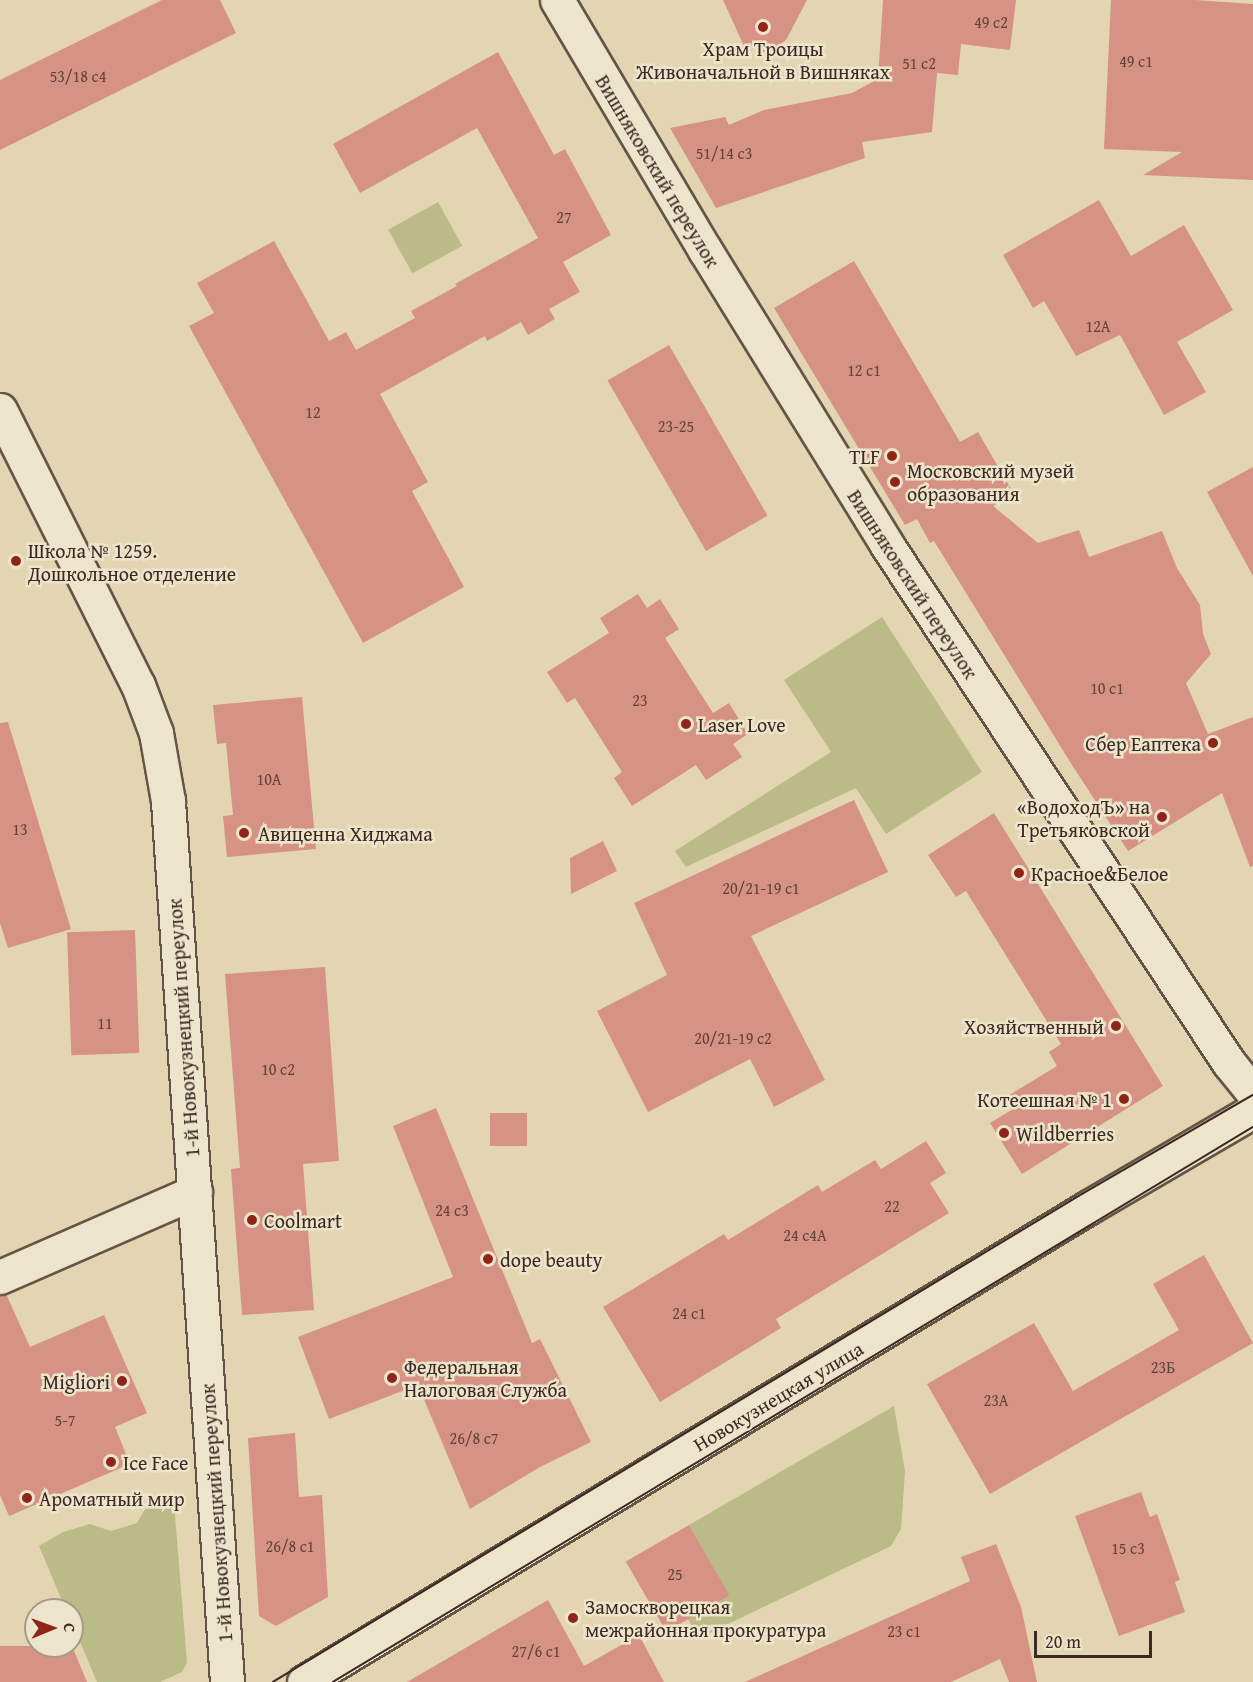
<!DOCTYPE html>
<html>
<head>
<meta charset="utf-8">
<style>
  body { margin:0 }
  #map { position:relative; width:1253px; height:1682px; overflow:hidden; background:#e3d5b1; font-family:"Gentium Book Plus",serif }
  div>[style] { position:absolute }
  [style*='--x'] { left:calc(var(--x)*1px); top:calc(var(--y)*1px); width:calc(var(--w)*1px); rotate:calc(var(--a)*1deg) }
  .green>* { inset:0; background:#babb87; transform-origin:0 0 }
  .building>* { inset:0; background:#d69284; transform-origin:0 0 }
  .roads { filter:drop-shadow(2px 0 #655446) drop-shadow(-2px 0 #655446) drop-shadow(0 2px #655446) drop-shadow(0 -2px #655446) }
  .street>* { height:33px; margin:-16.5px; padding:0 16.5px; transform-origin:16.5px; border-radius:16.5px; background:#ede4cc }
  .tram>* { height:1.5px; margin:-0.75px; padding:0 0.75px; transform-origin:0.75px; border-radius:0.75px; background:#3b2922 }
  .dots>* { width:16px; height:16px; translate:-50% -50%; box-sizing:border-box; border:3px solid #ede4cc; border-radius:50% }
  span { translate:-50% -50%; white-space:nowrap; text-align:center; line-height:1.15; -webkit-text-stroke:5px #ede4cc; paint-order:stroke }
  .number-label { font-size:16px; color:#62433a }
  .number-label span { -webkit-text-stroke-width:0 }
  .poi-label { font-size:20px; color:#3b2922 }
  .right { translate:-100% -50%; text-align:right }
  .left { translate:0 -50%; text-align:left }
  .street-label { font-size:20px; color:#3b2922 }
  .north { position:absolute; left:24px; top:1598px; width:60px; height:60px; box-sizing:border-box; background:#ede4cc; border:2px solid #a69988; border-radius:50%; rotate:89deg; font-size:16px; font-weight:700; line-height:24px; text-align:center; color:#3b2922 }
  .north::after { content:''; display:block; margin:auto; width:21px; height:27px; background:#8f2418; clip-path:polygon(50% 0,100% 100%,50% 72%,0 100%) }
  .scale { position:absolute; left:1034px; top:1631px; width:118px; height:27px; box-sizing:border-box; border:3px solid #3b2922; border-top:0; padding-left:8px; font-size:18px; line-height:21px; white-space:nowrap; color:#3b2922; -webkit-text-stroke:4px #ede4cc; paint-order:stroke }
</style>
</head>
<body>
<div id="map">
  <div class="green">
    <i style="left:438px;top:202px;width:50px;height:57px;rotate:61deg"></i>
    <i style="clip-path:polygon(882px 617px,982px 772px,886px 834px,856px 788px,686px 867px,675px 851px,831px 752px,784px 680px)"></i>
    <i style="clip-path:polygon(894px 1406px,905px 1471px,901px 1529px,891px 1546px,699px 1638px,688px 1619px,729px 1595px,689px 1525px)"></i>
    <i style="clip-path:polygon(163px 1496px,174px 1503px,187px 1663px,182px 1672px,160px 1682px,97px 1682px,72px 1623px,72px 1610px,66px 1610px,39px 1546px,63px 1532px,90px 1524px,111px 1531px,137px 1523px,151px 1499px)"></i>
  </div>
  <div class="building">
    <i style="clip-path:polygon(162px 0,220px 0,236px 33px,0 150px,0 80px)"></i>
    <i style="clip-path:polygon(723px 0,807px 0,786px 40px,768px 53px,744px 46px)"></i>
    <i style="clip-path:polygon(883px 0,1016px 0,1010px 50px,961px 44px,958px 75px,937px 73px,932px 132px,862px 142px,865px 158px,716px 208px,670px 128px,725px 117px,729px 125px,764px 110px,852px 93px,878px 79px)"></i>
    <i style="clip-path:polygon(1111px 0,1195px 0,1253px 4px,1253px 180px,1143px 175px,1182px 152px,1104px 149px)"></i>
    <i style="clip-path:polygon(498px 52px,554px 155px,565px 149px,611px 235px,563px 262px,580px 292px,549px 309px,555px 319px,528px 335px,521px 322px,487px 341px,485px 336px,380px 394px,428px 482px,412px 491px,464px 587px,363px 643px,189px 326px,214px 313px,197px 283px,274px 241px,329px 341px,346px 332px,356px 350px,415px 318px,411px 311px,457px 286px,455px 284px,538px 238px,477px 128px,360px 193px,333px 144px)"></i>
    <i style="clip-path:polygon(1099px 200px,1131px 256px,1184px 225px,1233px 310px,1177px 342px,1206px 392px,1164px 415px,1120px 335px,1076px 356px,1044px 301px,1033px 308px,1003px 255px)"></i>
    <i style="clip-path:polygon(854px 261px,960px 442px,978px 432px,1014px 494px,993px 506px,1038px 543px,1079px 530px,1089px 557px,1162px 531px,1177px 568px,1200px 605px,1203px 634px,1211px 654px,1186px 683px,1208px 734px,1253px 717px,1253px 866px,1250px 867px,1222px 793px,1128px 851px,1072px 765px,934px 541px,930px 543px,917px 519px,905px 525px,774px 308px)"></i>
    <i style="left:669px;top:345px;width:197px;height:71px;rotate:60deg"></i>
    <i style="clip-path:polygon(1253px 467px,1253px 576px,1207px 492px)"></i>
    <i style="clip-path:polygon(638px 594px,647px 608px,660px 599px,679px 629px,665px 638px,713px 713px,729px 703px,748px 734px,733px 744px,742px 757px,706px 780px,696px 765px,632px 806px,614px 778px,622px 772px,575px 698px,567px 703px,547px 672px,609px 633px,600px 618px)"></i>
    <i style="clip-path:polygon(302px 697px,316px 849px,227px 857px,223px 816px,233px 815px,226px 743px,217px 744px,213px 705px)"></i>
    <i style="clip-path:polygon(8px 722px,71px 929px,8px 948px,0 923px,0 723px)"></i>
    <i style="clip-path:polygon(854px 800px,888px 872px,751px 936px,825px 1080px,774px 1107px,750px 1059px,648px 1112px,597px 1011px,667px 975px,634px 903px)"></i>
    <i style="clip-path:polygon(994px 813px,1163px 1086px,1022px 1174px,990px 1123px,1013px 1109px,1006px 1097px,1057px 1066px,1049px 1052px,1061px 1044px,966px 891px,956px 897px,928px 855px)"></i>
    <i style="clip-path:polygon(603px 841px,617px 871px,571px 894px,570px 858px)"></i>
    <i style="left:135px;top:930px;width:123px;height:68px;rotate:88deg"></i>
    <i style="clip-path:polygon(325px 967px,339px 1161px,303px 1164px,314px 1310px,242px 1315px,231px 1169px,240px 1168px,225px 974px)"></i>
    <i style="clip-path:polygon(436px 1108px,532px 1343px,540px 1339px,591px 1442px,540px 1467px,470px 1509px,418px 1385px,329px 1419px,298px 1337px,453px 1277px,393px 1126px)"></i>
    <i style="left:490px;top:1113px;width:37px;height:33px"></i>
    <i style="clip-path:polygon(926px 1141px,946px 1173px,930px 1183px,949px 1213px,776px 1319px,781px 1328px,660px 1402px,603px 1307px,724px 1234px,728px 1240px,818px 1185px,822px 1192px,875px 1160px,881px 1169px)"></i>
    <i style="clip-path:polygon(1204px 1255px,1253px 1343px,990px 1494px,927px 1384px,1034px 1323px,1073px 1391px,1179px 1330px,1153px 1284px)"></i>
    <i style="clip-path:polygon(6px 1294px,30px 1347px,104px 1315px,147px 1413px,115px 1427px,130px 1464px,9px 1516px,0 1495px,0 1295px)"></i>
    <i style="clip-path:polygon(295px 1433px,299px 1497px,322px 1495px,328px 1597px,276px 1626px,259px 1616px,248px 1438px)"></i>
    <i style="clip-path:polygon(1141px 1492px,1150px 1517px,1157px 1514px,1180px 1580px,1175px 1582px,1185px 1612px,1119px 1636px,1075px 1516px)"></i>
    <i style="left:689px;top:1525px;width:81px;height:73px;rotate:60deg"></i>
    <i style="clip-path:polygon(996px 1544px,1021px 1607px,1037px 1682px,1009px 1682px,1000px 1659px,951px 1682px,745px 1682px,970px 1581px,961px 1557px)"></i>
    <i style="clip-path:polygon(548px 1600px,584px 1666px,639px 1635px,664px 1682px,407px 1682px)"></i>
    <i style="clip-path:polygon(0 1646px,72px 1646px,87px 1682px,0 1682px)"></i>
  </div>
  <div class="roads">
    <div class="street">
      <i style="--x:557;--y:0;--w:291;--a:59.4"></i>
      <i style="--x:705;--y:250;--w:347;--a:58.3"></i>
      <i style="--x:887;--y:545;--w:621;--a:56.57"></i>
      <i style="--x:1229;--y:1063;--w:38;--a:51"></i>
      <i style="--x:0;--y:410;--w:308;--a:63.4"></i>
      <i style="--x:138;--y:685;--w:51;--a:69.4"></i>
      <i style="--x:156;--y:733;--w:69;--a:80"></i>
      <i style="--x:168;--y:801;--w:883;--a:86.17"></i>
      <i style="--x:0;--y:1277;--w:213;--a:-23.6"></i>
      <i style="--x:304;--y:1682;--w:918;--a:-31.18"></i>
      <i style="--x:1089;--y:1207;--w:190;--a:-30.3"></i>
    </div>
  </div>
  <div class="tram">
    <i style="--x:273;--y:1682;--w:945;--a:-31.1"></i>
    <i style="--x:1082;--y:1194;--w:198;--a:-30.1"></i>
    <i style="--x:333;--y:1682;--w:1074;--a:-31.1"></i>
  </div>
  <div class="dots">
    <i style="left:763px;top:27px;background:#8f2418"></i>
    <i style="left:892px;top:456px;background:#8f2418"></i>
    <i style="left:895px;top:482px;background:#8f2418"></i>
    <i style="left:16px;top:561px;background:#8f2418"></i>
    <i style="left:686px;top:724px;background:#8f2418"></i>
    <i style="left:1213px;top:743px;background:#8f2418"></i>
    <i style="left:1162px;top:817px;background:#8f2418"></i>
    <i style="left:244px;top:833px;background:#8f2418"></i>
    <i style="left:1019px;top:873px;background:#8f2418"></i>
    <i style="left:1116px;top:1026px;background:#8f2418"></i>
    <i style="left:1124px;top:1099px;background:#8f2418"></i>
    <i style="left:1004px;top:1133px;background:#8f2418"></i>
    <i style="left:252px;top:1220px;background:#8f2418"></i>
    <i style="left:488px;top:1259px;background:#8f2418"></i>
    <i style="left:392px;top:1378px;background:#8f2418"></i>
    <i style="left:122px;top:1381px;background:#8f2418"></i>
    <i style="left:111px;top:1462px;background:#8f2418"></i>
    <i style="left:27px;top:1498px;background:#8f2418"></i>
    <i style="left:573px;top:1618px;background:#8f2418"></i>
  </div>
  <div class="number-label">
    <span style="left:991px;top:22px">49 c2</span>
    <span style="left:1136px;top:61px">49 с1</span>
    <span style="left:919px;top:63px">51 с2</span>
    <span style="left:78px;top:76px">53/18 с4</span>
    <span style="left:724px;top:153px">51/14 с3</span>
    <span style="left:564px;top:217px">27</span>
    <span style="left:1098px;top:326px">12А</span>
    <span style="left:864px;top:370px">12 с1</span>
    <span style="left:313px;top:412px">12</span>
    <span style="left:676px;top:426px">23-25</span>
    <span style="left:1107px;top:688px">10 с1</span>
    <span style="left:640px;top:700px">23</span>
    <span style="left:269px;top:779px">10А</span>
    <span style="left:20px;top:829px">13</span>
    <span style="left:761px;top:888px">20/21-19 с1</span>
    <span style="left:105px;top:1023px">11</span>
    <span style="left:733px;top:1038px">20/21-19 с2</span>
    <span style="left:278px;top:1069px">10 с2</span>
    <span style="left:892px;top:1206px">22</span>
    <span style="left:452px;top:1210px">24 с3</span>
    <span style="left:805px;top:1235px">24 с4А</span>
    <span style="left:689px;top:1313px">24 с1</span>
    <span style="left:1163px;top:1367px">23Б</span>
    <span style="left:996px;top:1400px">23А</span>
    <span style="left:65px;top:1420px">5-7</span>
    <span style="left:474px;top:1438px">26/8 с7</span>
    <span style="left:290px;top:1546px">26/8 с1</span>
    <span style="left:1128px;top:1548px">15 с3</span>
    <span style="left:675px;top:1574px">25</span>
    <span style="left:904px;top:1631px">23 с1</span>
    <span style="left:536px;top:1651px">27/6 с1</span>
  </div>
  <div class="poi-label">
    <span style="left:763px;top:60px">Храм Троицы<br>Живоначальной в Вишняках</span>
    <span class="right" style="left:880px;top:456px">TLF</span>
    <span class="left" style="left:907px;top:482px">Московский музей<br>образования</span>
    <span class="left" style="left:28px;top:562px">Школа № 1259.<br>Дошкольное отделение</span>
    <span class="left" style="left:698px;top:724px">Laser Love</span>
    <span class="right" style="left:1201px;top:743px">Сбер Еаптека</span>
    <span class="right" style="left:1150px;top:818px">«ВодоходЪ» на<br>Третьяковской</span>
    <span class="left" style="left:258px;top:833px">Авиценна Хиджама</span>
    <span class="left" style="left:1031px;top:873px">Красное&amp;Белое</span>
    <span class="right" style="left:1104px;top:1026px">Хозяйственный</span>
    <span class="right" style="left:1112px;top:1099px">Котеешная № 1</span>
    <span class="left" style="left:1016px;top:1133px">Wildberries</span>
    <span class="left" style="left:264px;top:1220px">Coolmart</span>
    <span class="left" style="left:500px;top:1259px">dope beauty</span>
    <span class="left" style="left:404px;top:1378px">Федеральная<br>Налоговая Служба</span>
    <span class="right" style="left:110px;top:1381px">Migliori</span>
    <span class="left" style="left:123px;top:1462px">Ice Face</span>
    <span class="left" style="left:39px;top:1498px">Ароматный мир</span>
    <span class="left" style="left:585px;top:1618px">Замоскворецкая<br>межрайонная прокуратура</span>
  </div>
  <div class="street-label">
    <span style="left:658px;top:171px;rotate:59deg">Вишняковский переулок</span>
    <span style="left:913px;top:584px;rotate:57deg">Вишняковский переулок</span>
    <span style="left:183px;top:1028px;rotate:-94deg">1-й Новокузнецкий переулок</span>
    <span style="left:778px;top:1396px;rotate:-31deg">Новокузнецкая улица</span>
    <span style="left:216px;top:1513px;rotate:-94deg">1-й Новокузнецкий переулок</span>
  </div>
  <div class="north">С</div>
  <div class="scale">20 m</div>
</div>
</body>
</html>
